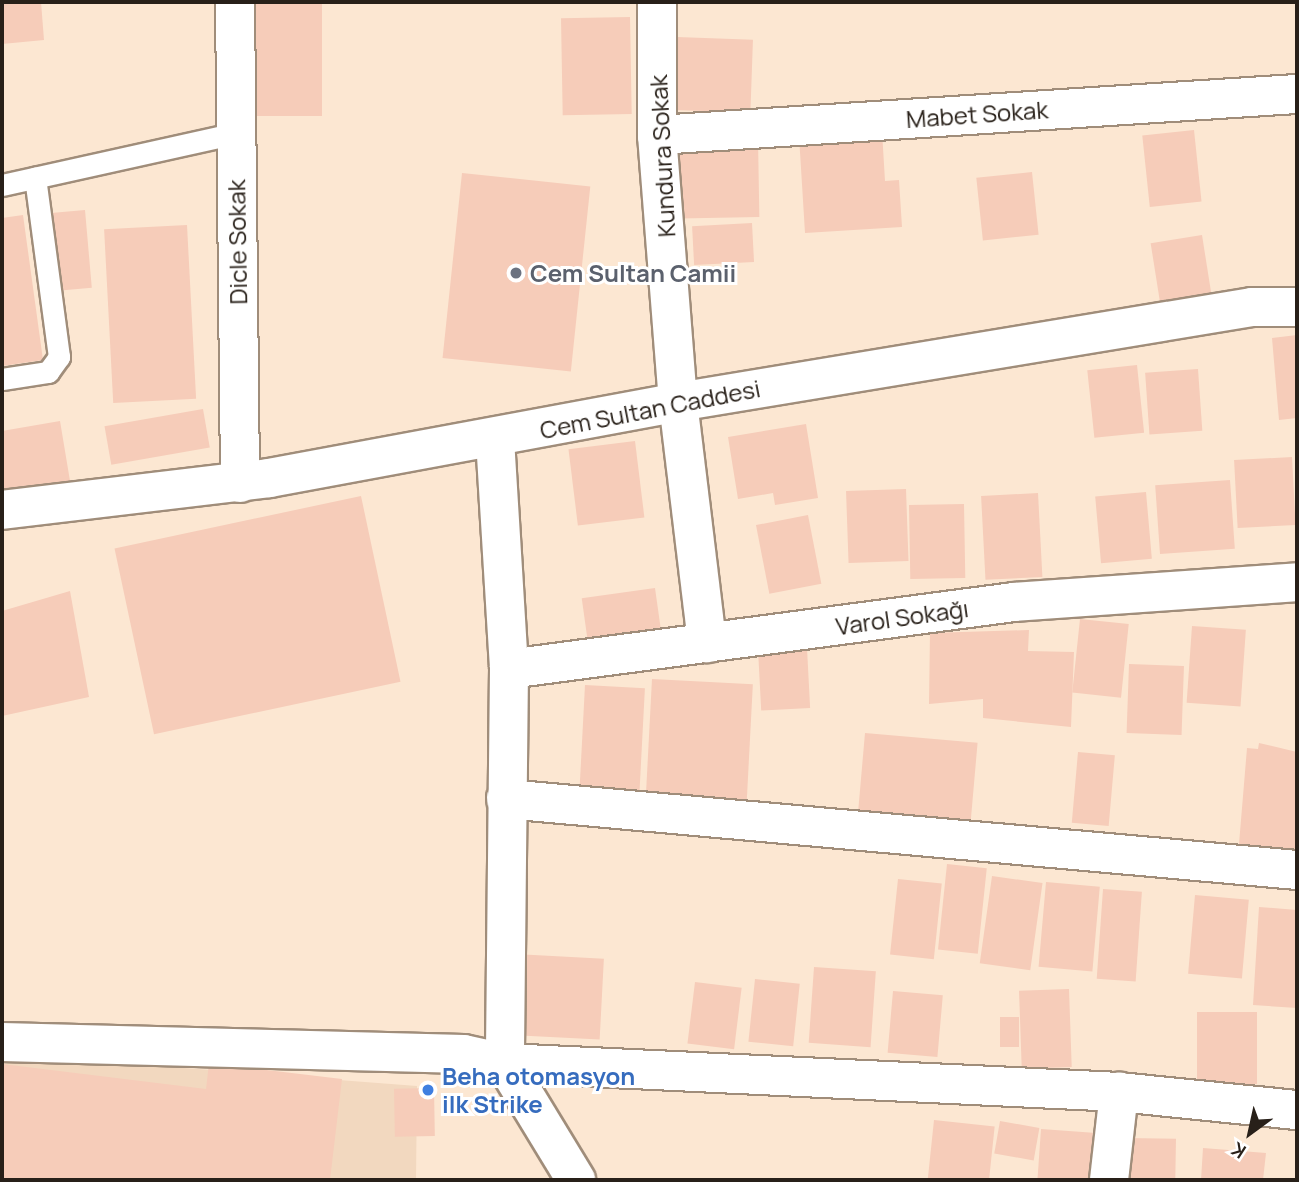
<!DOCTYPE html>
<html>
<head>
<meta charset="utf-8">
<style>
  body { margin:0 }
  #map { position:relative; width:1299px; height:1182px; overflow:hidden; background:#fce7d2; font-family:Manrope,sans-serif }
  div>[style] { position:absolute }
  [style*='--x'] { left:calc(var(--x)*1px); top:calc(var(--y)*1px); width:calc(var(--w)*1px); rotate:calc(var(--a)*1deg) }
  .built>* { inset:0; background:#f2d8bf }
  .building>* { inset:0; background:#f6ccb9; transform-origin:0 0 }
  .roads { filter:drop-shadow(2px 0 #a08d7a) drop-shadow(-2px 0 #a08d7a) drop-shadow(0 2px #a08d7a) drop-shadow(0 -2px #a08d7a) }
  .lane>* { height:21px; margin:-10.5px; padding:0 10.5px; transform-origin:10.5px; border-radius:10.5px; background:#fff }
  .street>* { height:38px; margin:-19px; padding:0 19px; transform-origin:19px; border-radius:19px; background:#fff }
  .dots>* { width:19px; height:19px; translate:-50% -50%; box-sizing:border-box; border:4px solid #fff; border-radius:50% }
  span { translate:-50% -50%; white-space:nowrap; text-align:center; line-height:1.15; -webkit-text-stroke:6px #fff; paint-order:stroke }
  .street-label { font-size:24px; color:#282019 }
  .worship-label { font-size:24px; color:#5b616d; font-weight:700 }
  .left { translate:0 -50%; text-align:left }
  .shop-label { font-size:24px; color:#366cbe; font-weight:700 }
  .frame { position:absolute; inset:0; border:4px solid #282019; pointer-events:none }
  .north { position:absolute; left:1215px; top:1098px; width:70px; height:70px; -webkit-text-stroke:5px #fff; paint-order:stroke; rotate:213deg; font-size:19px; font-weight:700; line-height:28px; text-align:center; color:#282019 }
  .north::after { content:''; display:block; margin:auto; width:24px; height:32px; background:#282019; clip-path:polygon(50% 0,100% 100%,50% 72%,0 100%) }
</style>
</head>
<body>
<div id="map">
  <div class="built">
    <i style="clip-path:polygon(2px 1054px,417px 1086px,416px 1180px,2px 1180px)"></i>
  </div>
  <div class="building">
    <i style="clip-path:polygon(2px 2px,41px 2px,44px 40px,2px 44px)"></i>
    <i style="left:244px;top:2px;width:78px;height:114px"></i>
    <i style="left:630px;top:17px;width:97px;height:69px;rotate:89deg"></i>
    <i style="left:677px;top:37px;width:76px;height:73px;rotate:2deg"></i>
    <i style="left:1194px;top:130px;width:72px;height:52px;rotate:84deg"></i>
    <i style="clip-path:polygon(882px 131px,885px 181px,899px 180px,902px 227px,805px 233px,799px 136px)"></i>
    <i style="left:758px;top:139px;width:78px;height:80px;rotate:89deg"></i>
    <i style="left:1032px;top:172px;width:63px;height:56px;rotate:84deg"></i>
    <i style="left:462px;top:173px;width:129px;height:186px;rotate:6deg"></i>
    <i style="left:85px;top:210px;width:78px;height:34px;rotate:85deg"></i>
    <i style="clip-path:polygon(23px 215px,43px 360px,2px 366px,2px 218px)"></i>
    <i style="left:752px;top:223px;width:39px;height:60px;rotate:87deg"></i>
    <i style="left:187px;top:225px;width:174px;height:83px;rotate:87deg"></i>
    <i style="left:1202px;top:235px;width:64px;height:52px;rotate:81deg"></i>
    <i style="clip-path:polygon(1297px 335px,1297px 418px,1279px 420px,1272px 338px)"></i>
    <i style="left:1137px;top:365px;width:68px;height:50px;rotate:84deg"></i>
    <i style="left:1198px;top:369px;width:62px;height:53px;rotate:86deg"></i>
    <i style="left:203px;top:409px;width:39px;height:100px;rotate:80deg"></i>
    <i style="clip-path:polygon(60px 421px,72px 493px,2px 505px,2px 431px)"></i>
    <i style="clip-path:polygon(806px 424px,818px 498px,775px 505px,773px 493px,738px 499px,728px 437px)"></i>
    <i style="left:635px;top:441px;width:77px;height:67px;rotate:83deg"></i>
    <i style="left:1292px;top:457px;width:68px;height:58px;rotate:87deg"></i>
    <i style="left:1230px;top:480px;width:69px;height:75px;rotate:86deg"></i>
    <i style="left:906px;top:489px;width:72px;height:60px;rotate:88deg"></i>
    <i style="left:1146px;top:492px;width:67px;height:51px;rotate:85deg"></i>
    <i style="left:1038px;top:493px;width:84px;height:57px;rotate:87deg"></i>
    <i style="left:361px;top:496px;width:190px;height:252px;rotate:78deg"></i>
    <i style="left:964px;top:504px;width:74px;height:55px;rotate:89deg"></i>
    <i style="left:808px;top:515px;width:70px;height:53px;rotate:79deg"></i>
    <i style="left:655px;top:588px;width:57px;height:74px;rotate:82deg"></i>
    <i style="clip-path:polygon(70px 591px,89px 697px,2px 716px,2px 611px)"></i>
    <i style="left:1080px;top:619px;width:49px;height:74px;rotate:6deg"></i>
    <i style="left:1192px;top:626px;width:54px;height:77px;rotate:4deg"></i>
    <i style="clip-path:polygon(1029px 630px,1028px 651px,1074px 652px,1071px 727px,983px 718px,983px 699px,929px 704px,930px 633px)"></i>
    <i style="left:807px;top:648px;width:60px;height:49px;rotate:87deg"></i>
    <i style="left:1129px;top:664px;width:55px;height:69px;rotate:2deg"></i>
    <i style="left:652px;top:679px;width:101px;height:117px;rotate:3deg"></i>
    <i style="left:585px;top:685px;width:60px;height:110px;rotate:3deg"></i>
    <i style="left:865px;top:733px;width:113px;height:80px;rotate:5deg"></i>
    <i style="clip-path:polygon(1259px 743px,1297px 752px,1297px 850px,1239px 844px,1247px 748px,1258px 749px)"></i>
    <i style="left:1078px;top:752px;width:37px;height:71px;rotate:5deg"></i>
    <i style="left:947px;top:864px;width:40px;height:86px;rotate:6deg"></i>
    <i style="left:992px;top:876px;width:51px;height:88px;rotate:8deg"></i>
    <i style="left:898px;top:879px;width:44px;height:76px;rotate:6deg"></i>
    <i style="left:1046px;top:882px;width:54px;height:85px;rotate:5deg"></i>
    <i style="left:1103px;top:889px;width:39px;height:90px;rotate:4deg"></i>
    <i style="left:1195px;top:895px;width:54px;height:79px;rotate:5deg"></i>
    <i style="clip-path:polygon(1259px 907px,1297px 910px,1297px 1008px,1253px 1005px)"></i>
    <i style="left:515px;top:954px;width:89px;height:81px;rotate:3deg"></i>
    <i style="left:814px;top:967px;width:62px;height:76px;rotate:4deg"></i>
    <i style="left:755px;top:979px;width:45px;height:63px;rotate:6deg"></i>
    <i style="left:695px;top:982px;width:47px;height:62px;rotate:7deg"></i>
    <i style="left:1069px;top:989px;width:78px;height:50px;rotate:88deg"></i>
    <i style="left:893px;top:991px;width:50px;height:62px;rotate:5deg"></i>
    <i style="left:1197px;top:1012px;width:60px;height:72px"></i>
    <i style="left:1000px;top:1017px;width:19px;height:30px"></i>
    <i style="clip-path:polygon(209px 1063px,342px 1079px,330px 1180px,2px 1180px,2px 1064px,206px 1089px)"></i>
    <i style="left:434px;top:1088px;width:48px;height:40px;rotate:89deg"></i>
    <i style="left:934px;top:1120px;width:61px;height:60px;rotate:6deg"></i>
    <i style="left:1000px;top:1121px;width:40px;height:33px;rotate:10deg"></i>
    <i style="left:1041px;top:1129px;width:52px;height:51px;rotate:4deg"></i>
    <i style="left:1127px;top:1138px;width:49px;height:42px;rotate:1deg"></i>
    <i style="clip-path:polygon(1203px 1148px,1266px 1153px,1263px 1180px,1201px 1180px)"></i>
  </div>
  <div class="roads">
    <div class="lane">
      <i style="--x:2;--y:185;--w:240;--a:-12.5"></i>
      <i style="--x:2;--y:379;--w:47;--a:-8.7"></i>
      <i style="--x:48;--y:372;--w:19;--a:-54"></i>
      <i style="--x:59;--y:357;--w:181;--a:-97.6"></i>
    </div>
    <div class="street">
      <i style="--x:235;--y:2;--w:481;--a:89.4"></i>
      <i style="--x:657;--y:2;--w:133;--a:90"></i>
      <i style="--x:657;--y:135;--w:268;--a:85.5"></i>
      <i style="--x:678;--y:402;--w:243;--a:83.1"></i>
      <i style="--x:657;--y:135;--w:641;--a:-3.67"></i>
      <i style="--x:495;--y:439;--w:230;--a:86.5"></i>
      <i style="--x:509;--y:669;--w:394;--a:90.6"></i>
      <i style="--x:505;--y:1063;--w:137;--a:58.7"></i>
      <i style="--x:2;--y:510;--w:269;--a:-6.8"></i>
      <i style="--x:269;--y:478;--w:416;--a:-10.5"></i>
      <i style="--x:678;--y:402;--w:582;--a:-9.4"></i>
      <i style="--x:1252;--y:307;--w:45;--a:0"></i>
      <i style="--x:509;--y:669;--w:509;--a:-7.56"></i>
      <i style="--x:1014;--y:602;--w:284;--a:-4"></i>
      <i style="--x:506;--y:799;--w:794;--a:5.13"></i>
      <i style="--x:2;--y:1042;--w:462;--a:1.5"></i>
      <i style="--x:464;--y:1054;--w:42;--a:12.4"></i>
      <i style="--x:505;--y:1063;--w:615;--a:2.7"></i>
      <i style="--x:1119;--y:1092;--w:179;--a:5.8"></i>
      <i style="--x:1109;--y:1180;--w:89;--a:-83.5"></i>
    </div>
  </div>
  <div class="dots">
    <i style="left:516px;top:273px;background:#6b7280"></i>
    <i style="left:428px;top:1090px;background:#3f7fe0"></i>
  </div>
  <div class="street-label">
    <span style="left:977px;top:114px;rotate:-4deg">Mabet Sokak</span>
    <span style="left:662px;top:156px;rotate:-93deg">Kundura Sokak</span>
    <span style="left:237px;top:242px;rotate:-91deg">Dicle Sokak</span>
    <span style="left:650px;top:409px;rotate:-11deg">Cem Sultan Caddesi</span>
    <span style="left:902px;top:617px;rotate:-8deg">Varol Sokağı</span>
  </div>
  <div class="worship-label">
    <span class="left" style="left:530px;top:273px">Cem Sultan Camii</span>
  </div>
  <div class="shop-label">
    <span class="left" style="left:442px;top:1090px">Beha otomasyon<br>ilk Strike</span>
  </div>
  <div class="frame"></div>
  <div class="north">K</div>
</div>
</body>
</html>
